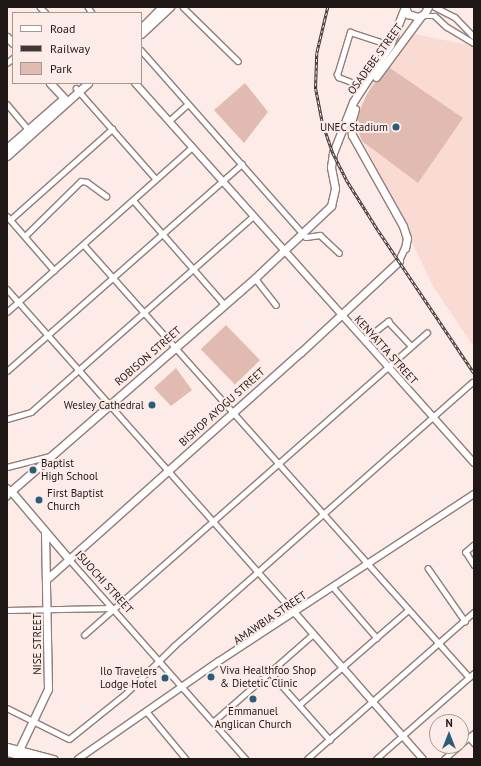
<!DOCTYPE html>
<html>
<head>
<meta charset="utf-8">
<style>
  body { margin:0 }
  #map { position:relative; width:481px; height:766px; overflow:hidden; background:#fcebe7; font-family:"PT Sans",sans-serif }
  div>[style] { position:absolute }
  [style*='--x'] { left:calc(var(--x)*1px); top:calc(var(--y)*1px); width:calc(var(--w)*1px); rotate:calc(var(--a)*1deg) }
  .built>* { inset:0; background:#f9dbd4 }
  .green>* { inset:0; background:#e1bab1; transform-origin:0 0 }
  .roads { filter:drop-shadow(1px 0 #917e7a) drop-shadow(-1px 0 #917e7a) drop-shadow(0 1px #917e7a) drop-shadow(0 -1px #917e7a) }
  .minor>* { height:4.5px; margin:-2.25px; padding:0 2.25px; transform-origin:2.25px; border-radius:2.25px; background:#fff }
  .tertiary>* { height:6px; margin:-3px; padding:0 3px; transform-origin:3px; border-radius:3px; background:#fff }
  .secondary>* { height:7px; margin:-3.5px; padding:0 3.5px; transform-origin:3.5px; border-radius:3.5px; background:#fff }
  .primary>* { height:7px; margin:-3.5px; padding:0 3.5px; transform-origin:3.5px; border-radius:3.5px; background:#fff }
  .rail>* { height:2.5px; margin-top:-1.25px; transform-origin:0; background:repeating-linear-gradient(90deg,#fcebe7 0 3px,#3f3635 0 6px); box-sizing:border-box; border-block:1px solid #3f3635 }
  .dots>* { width:11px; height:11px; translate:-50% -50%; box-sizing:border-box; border:2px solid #fcebe7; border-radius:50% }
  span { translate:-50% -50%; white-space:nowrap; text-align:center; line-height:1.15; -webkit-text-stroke:4px #fcebe7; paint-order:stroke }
  .street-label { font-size:11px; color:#201817 }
  .poi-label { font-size:11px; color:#201817 }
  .right { translate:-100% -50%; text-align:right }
  .left { translate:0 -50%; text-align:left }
  .frame { position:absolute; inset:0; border:8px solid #201817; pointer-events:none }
  .legend { position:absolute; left:12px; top:12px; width:130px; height:72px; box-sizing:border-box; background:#fcebe7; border:1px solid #a49794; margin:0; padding:5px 7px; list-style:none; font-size:12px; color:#201817 }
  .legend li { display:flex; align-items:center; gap:8px; height:20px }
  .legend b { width:20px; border:1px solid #a49794 }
  .north { position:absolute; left:429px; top:714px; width:40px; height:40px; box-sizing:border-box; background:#fcebe7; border:1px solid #a49794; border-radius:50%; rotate:0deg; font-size:11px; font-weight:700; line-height:16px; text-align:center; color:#201817 }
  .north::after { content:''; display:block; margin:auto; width:14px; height:18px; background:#2b5d7a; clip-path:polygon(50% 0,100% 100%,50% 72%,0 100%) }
</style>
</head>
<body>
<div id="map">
  <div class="built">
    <i style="clip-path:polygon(414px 34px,474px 46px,474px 347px,434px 288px,358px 131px,371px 83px)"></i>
  </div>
  <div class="green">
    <i style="clip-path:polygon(387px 66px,463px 118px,418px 183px,362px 141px,358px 131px,357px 116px,367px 94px)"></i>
    <i style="clip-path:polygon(245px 83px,268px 112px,244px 143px,214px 110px)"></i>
    <i style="left:226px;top:325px;width:49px;height:35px;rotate:46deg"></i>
    <i style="clip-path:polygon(176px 368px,192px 390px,171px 406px,154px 388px)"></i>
  </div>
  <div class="roads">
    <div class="minor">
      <i style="--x:40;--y:7;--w:8;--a:45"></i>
      <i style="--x:88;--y:7;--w:7;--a:56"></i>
      <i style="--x:183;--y:7;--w:77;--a:44.5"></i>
      <i style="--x:435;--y:7;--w:22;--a:27"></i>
      <i style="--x:455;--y:17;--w:28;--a:46"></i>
      <i style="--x:423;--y:16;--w:12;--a:0"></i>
      <i style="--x:435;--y:16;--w:16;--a:43"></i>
      <i style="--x:447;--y:27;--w:31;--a:31"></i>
      <i style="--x:141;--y:50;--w:249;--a:48.6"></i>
      <i style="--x:306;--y:237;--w:14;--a:-8"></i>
      <i style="--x:320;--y:235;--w:26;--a:43"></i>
      <i style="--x:7;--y:63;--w:8;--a:-40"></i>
      <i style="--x:363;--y:87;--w:26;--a:-159"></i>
      <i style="--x:339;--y:78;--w:4;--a:-124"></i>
      <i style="--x:337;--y:75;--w:45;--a:-73.2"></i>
      <i style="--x:350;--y:32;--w:42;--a:18"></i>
      <i style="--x:76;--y:88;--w:121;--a:48.7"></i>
      <i style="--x:7;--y:104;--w:34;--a:50"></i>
      <i style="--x:169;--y:121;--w:25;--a:-42"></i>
      <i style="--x:133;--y:200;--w:138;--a:48.8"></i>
      <i style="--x:7;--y:216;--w:72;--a:49"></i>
      <i style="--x:10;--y:220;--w:137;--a:-41.7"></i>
      <i style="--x:25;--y:236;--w:78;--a:-44.5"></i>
      <i style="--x:81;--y:181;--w:6;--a:9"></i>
      <i style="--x:87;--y:182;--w:24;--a:36"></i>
      <i style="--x:84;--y:245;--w:579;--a:48.29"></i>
      <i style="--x:255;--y:278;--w:34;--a:52"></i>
      <i style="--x:7;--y:289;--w:433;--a:48.4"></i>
      <i style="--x:7;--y:312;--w:248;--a:-41.7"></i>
      <i style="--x:364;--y:340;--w:31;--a:-38"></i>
      <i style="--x:388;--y:321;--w:34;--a:47"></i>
      <i style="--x:7;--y:371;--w:313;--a:-41.4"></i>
      <i style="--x:7;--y:419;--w:25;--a:-16"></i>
      <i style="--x:31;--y:412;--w:296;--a:-41.4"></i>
      <i style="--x:7;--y:467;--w:44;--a:-14.3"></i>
      <i style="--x:7;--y:487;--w:6;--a:45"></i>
      <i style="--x:11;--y:491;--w:7;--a:124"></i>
      <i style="--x:474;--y:545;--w:11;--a:139"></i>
      <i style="--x:466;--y:552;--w:15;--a:58"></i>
      <i style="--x:68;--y:558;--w:268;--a:48.5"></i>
      <i style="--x:428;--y:568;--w:65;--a:55.1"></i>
      <i style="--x:333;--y:587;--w:67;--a:49.2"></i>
      <i style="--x:7;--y:610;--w:106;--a:-1.1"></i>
      <i style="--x:84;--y:635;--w:457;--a:-41.4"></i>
      <i style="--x:269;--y:671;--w:92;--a:48.5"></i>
      <i style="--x:300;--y:704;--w:143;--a:-41"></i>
      <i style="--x:7;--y:708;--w:69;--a:26.6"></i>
      <i style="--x:69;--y:739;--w:70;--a:-38.7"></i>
      <i style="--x:124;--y:695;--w:70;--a:-44.4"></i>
      <i style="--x:174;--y:646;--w:398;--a:-41.5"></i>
      <i style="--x:148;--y:713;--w:60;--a:50.4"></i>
      <i style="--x:213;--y:722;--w:133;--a:-41.3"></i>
      <i style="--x:469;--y:737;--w:8;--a:50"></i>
      <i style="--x:461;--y:744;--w:17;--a:-40"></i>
      <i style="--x:307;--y:759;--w:222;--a:-41.4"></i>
      <i style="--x:376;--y:759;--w:130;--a:-41.3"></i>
      <i style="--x:444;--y:759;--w:20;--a:-41"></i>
    </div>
    <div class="tertiary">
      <i style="--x:135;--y:83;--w:509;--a:48.26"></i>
      <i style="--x:399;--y:261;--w:14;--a:-65"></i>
      <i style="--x:295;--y:613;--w:194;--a:48.8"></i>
      <i style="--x:78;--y:759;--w:172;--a:-34.8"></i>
      <i style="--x:219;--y:661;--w:305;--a:-33.2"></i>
    </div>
    <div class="secondary">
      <i style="--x:405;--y:7;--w:8;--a:67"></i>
      <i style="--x:408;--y:14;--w:10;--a:17"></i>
      <i style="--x:418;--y:17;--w:7;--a:-27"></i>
      <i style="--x:424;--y:14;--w:8;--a:-60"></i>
      <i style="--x:7;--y:37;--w:8;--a:45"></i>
      <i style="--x:376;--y:77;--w:76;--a:-53.6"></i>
      <i style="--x:50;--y:83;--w:21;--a:47"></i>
      <i style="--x:355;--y:109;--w:14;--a:107"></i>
      <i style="--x:351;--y:122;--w:13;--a:86"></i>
      <i style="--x:352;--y:135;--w:104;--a:60.7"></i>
      <i style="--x:403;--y:226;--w:13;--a:72"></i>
      <i style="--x:407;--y:238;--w:10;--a:101"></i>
      <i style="--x:68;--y:558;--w:88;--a:-130.4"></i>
      <i style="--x:11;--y:491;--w:324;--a:-41.1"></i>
      <i style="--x:255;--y:278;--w:105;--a:-43.5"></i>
      <i style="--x:331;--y:206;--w:18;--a:-77"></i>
      <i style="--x:335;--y:188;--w:21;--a:-101"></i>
      <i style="--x:331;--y:167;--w:14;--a:-82"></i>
      <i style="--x:333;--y:153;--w:55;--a:-68.6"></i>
      <i style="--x:353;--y:102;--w:68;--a:-57"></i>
      <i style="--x:390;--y:45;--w:41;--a:-68.5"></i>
      <i style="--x:48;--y:578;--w:338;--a:-41.8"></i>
      <i style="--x:300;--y:353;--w:135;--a:-42.9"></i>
      <i style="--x:17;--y:754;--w:72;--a:-64.5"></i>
      <i style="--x:48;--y:689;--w:157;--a:-91.1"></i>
    </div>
    <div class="primary">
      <i style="--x:141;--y:28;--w:30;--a:-45"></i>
      <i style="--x:141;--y:34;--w:40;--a:-43"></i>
      <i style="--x:7;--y:148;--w:74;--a:-41.2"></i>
      <i style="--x:7;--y:156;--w:109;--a:-42"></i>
      <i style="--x:7;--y:747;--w:48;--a:14.6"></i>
      <i style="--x:7;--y:752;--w:26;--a:16"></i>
    </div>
  </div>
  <div class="rail">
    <i style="--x:328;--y:7;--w:47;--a:103.4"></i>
    <i style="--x:317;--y:53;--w:36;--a:92"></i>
    <i style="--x:316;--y:89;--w:36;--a:79"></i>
    <i style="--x:323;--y:124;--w:31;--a:71"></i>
    <i style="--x:333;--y:153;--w:29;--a:63"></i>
    <i style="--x:346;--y:179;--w:60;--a:57.9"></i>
    <i style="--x:378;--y:230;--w:172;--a:56.1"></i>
  </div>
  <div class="dots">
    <i style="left:396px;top:127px;background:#2b5d7a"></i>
    <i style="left:152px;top:405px;background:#2b5d7a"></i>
    <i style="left:33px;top:470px;background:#2b5d7a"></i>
    <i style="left:39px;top:500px;background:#2b5d7a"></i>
    <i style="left:211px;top:677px;background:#2b5d7a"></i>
    <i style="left:165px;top:678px;background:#2b5d7a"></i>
    <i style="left:253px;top:699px;background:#2b5d7a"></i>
  </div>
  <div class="street-label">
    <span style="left:375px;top:59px;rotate:-54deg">OSADEBE STREET</span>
    <span style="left:386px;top:350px;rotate:48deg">KENYATTA STREET</span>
    <span style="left:148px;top:356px;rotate:-41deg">ROBISON STREET</span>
    <span style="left:222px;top:407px;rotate:-42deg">BISHOP AYOGU STREET</span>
    <span style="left:104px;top:582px;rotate:48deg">ISUOCHI STREET</span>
    <span style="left:270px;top:618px;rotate:-34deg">AMAWBIA STREET</span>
    <span style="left:37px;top:644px;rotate:-90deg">NISE STREET</span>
  </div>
  <div class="poi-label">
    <span class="right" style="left:388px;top:127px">UNEC Stadium</span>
    <span class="right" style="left:144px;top:405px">Wesley Cathedral</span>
    <span class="left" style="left:41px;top:470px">Baptist<br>High School</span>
    <span class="left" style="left:47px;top:500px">First Baptist<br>Church</span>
    <span class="left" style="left:220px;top:677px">Viva Healthfoo Shop<br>&amp; Dietetic Clinic</span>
    <span class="right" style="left:157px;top:678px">Ilo Travelers<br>Lodge Hotel</span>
    <span style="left:253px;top:718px">Emmanuel<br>Anglican Church</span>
  </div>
  <div class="frame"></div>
  <ul class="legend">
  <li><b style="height:5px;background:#fff"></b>Road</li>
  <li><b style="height:5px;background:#3f3635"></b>Railway</li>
  <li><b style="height:11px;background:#e1bab1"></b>Park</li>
  </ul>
  <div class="north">N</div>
</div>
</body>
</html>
